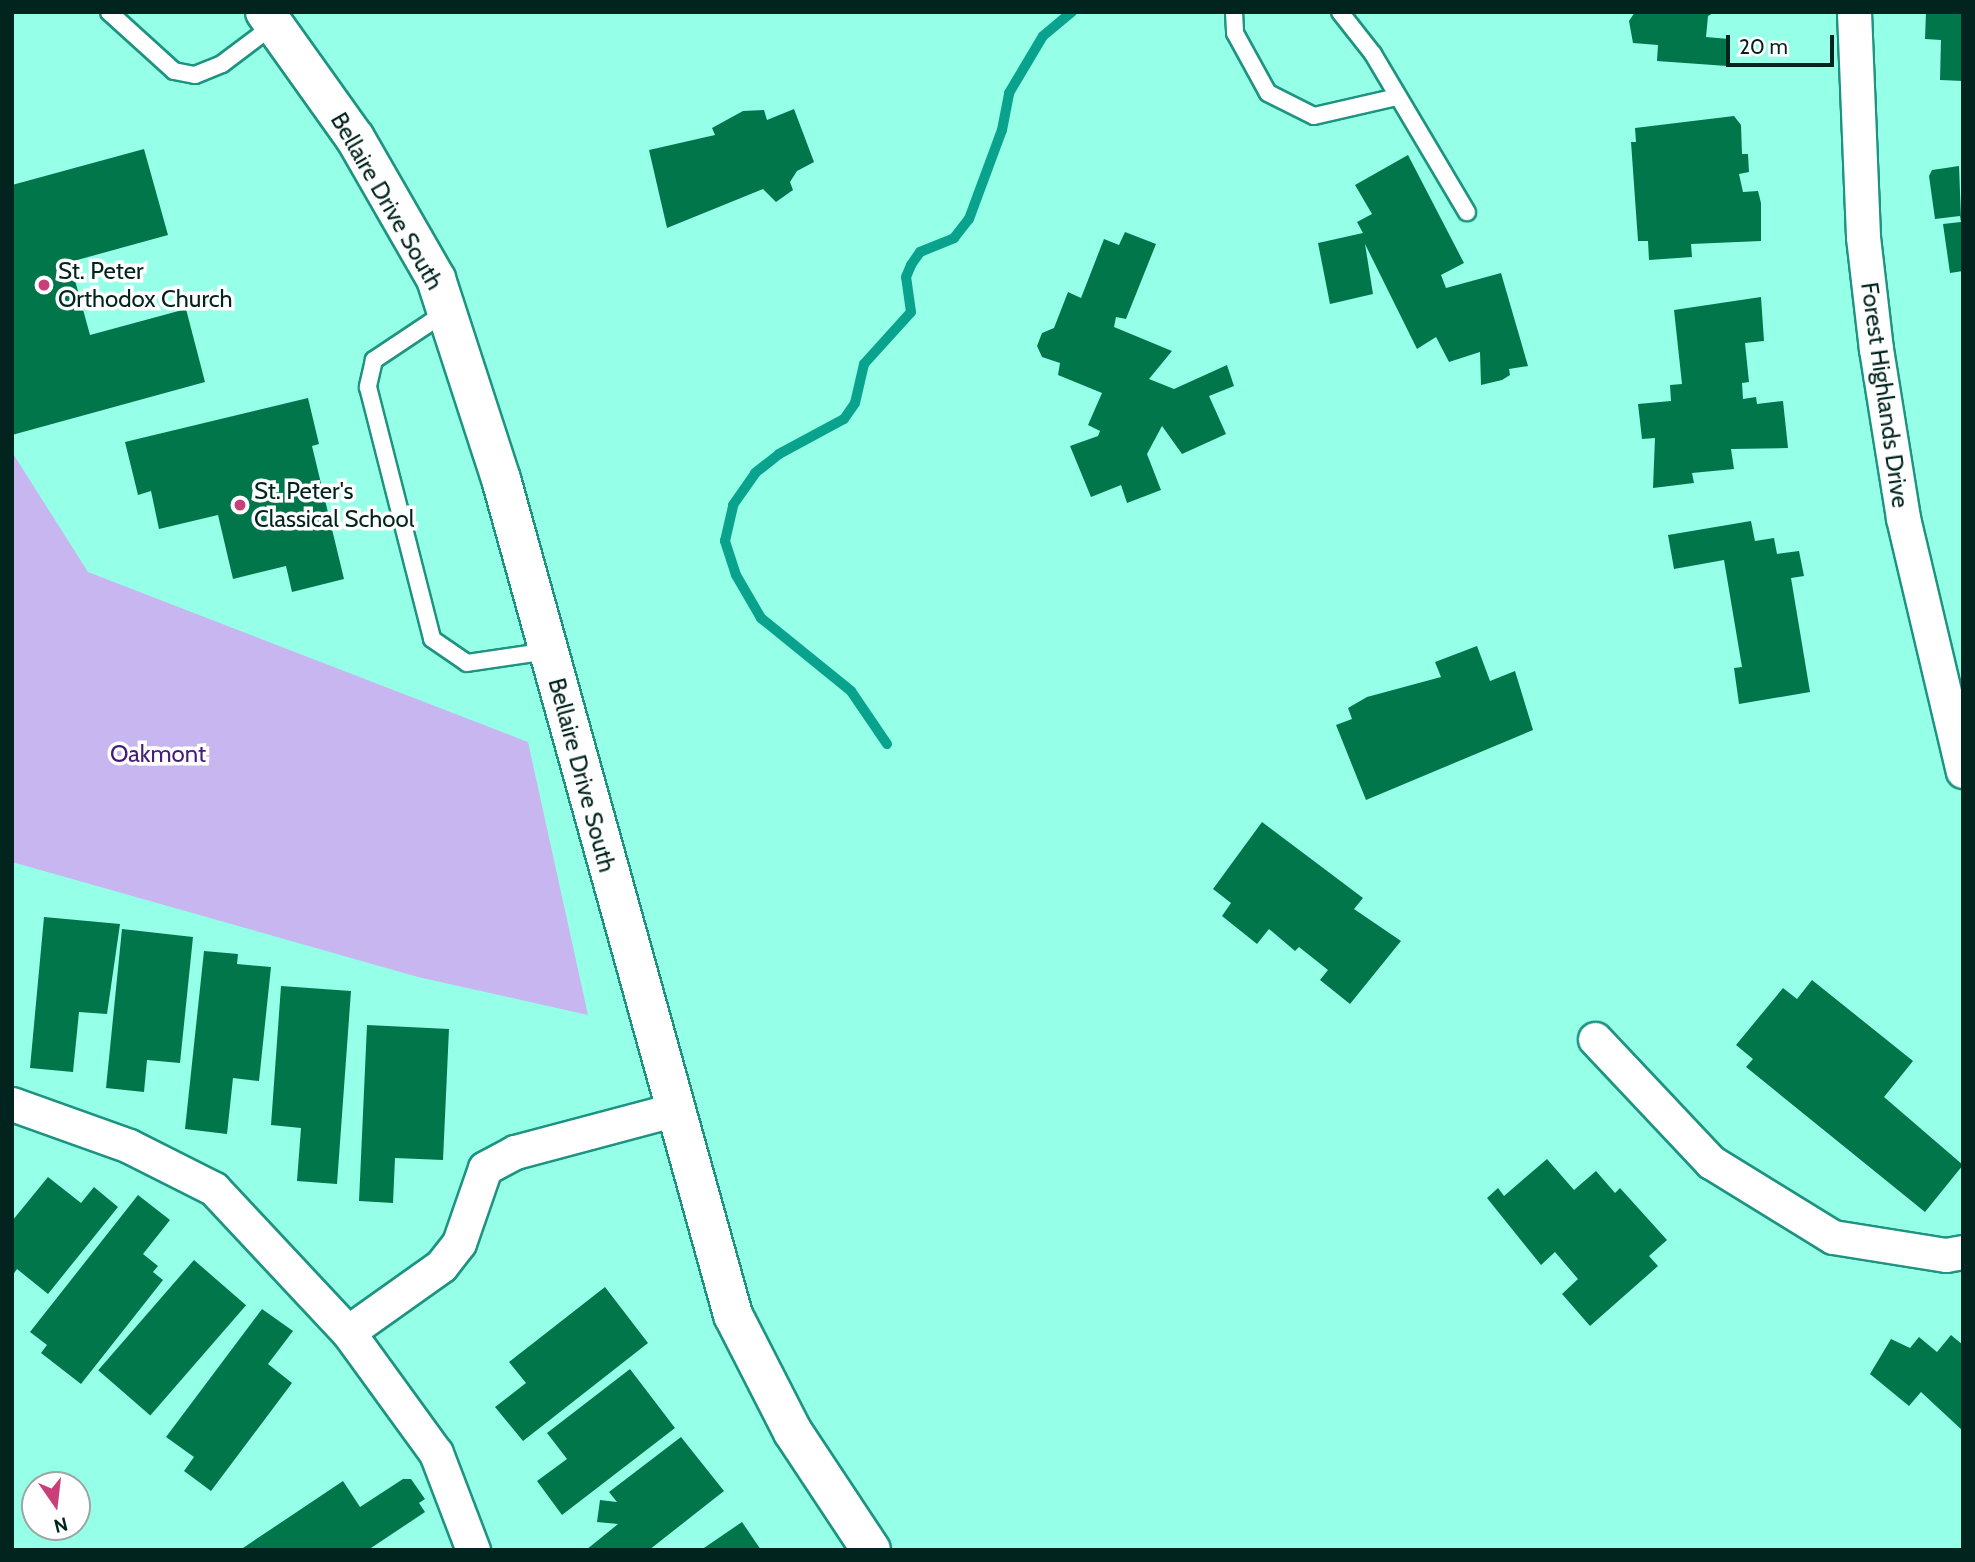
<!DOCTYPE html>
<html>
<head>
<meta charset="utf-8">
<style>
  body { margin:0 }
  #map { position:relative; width:1975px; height:1562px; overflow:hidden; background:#96ffe8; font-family:Cabin,sans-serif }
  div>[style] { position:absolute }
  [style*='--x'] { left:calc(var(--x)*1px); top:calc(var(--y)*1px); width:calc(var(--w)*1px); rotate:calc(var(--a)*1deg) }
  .green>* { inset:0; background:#c8b6f0 }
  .stream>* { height:10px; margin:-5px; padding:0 5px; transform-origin:5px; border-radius:5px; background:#09a28d }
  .building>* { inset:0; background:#00764a; transform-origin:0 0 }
  .roads { filter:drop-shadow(2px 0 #1d9380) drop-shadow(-2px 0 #1d9380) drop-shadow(0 2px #1d9380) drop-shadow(0 -2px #1d9380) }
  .lane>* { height:16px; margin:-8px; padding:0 8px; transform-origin:8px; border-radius:8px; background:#fff }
  .street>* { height:33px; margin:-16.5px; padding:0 16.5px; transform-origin:16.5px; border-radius:16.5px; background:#fff }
  .secondary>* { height:38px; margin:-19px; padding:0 19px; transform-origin:19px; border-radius:19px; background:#fff }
  .dots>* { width:19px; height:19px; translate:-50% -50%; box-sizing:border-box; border:4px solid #fff; border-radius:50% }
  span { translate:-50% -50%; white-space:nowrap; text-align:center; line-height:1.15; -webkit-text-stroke:7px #fff; paint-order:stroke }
  .street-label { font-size:24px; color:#02241e }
  .poi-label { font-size:24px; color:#02241e }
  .left { translate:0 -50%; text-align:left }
  .park-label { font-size:24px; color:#451c78 }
  .frame { position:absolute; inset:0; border:14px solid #02241e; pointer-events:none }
  .north { position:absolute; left:21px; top:1471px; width:70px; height:70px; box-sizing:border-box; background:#fff; border:2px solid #9aa7a5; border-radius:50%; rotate:166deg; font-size:19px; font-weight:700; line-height:28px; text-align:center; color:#02241e }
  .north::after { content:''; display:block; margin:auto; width:24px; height:32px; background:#c94079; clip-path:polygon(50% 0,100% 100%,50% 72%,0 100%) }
  .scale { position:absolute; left:1726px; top:35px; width:108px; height:32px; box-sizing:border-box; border:4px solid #02241e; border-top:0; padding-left:9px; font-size:21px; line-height:24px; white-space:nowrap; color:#02241e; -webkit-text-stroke:5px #fff; paint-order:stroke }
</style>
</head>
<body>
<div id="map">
  <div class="green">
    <i style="clip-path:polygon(12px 452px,88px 572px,528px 742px,588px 1015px,418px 977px,12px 862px)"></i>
  </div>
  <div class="stream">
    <i style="--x:887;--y:744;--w:64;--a:-124.2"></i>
    <i style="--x:851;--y:691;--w:116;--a:-141"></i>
    <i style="--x:761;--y:618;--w:50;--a:-120.2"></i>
    <i style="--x:736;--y:575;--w:36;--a:-108"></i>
    <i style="--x:725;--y:541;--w:37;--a:-77"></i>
    <i style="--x:733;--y:505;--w:39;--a:-55"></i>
    <i style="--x:755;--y:473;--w:31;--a:-38"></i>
    <i style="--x:779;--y:454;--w:74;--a:-28.3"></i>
    <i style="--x:844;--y:419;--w:19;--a:-55"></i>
    <i style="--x:855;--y:403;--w:40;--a:-77"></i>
    <i style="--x:864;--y:364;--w:70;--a:-47.9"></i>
    <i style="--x:911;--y:312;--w:35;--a:-98"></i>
    <i style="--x:906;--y:277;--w:13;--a:-67"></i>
    <i style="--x:911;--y:265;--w:16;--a:-55"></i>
    <i style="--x:920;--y:252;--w:37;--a:-22"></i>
    <i style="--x:954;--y:238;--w:24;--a:-52"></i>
    <i style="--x:969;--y:219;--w:95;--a:-69.7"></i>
    <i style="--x:1002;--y:130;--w:38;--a:-79"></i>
    <i style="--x:1009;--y:93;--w:66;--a:-59.2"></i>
    <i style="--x:1043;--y:36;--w:38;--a:-40"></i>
  </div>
  <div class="building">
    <i style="clip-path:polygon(1635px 12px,1715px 12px,1708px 16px,1706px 37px,1729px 39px,1727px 66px,1657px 61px,1658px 45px,1633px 43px,1629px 21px)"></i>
    <i style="clip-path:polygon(1926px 12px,1963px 12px,1963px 81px,1940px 80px,1941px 40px,1925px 39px)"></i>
    <i style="clip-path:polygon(794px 109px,814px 162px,797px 171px,790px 182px,793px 190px,776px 202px,763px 189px,667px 228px,649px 150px,715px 135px,712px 128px,743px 111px,764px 110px,767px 120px)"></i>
    <i style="clip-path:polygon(1734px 116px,1741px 125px,1742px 154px,1748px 154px,1749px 172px,1739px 174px,1743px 192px,1758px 191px,1761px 203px,1761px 241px,1691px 244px,1692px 257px,1649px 260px,1648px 241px,1638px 241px,1631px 142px,1636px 142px,1635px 128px)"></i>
    <i style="clip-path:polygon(144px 149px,168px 235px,70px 262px,90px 335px,186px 309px,205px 382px,12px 435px,12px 185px)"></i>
    <i style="clip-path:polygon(1408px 155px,1464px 263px,1441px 275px,1446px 288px,1501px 273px,1528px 366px,1509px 369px,1510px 375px,1502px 380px,1481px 385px,1480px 352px,1449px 362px,1436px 337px,1417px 349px,1365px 244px,1373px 294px,1330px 304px,1318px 243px,1363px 233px,1357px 222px,1372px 214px,1355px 185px)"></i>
    <i style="clip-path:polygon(1959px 166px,1963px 271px,1950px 273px,1943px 224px,1961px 222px,1960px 216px,1935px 219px,1929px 176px,1932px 170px)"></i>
    <i style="clip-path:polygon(1125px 232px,1156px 244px,1126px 319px,1116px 317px,1114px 327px,1172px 351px,1149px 379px,1174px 389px,1227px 365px,1234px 386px,1209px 396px,1226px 434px,1182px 454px,1162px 426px,1147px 454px,1161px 490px,1127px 503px,1121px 485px,1091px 497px,1070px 446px,1098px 436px,1100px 431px,1088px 425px,1102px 393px,1058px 375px,1060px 363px,1042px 357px,1037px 346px,1042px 333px,1054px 328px,1068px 292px,1081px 298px,1104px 239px,1119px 245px)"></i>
    <i style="clip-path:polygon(1761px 297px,1764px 341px,1745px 343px,1749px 382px,1742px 383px,1743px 399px,1756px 397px,1757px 404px,1783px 401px,1788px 448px,1731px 449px,1734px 469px,1692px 473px,1694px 483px,1653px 488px,1655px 438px,1642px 439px,1638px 404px,1671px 401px,1670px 385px,1682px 384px,1674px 310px)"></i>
    <i style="clip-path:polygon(308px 398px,319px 444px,312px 446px,344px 579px,292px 592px,286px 566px,233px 579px,218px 515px,159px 529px,151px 491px,138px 495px,125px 442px)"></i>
    <i style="clip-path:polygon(1751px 521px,1755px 541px,1774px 538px,1777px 554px,1799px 551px,1804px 576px,1791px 578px,1810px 692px,1739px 704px,1734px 668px,1742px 667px,1724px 560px,1674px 569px,1668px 535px)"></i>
    <i style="clip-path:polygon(1477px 646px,1490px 681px,1515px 671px,1533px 730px,1366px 800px,1336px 725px,1352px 719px,1348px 708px,1367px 697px,1441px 677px,1435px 662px)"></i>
    <i style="clip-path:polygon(1262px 822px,1363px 898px,1354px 909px,1401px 941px,1350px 1004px,1320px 980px,1328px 970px,1299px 947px,1295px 951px,1269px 929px,1257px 944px,1222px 916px,1231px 903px,1213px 889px)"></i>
    <i style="clip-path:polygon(44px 917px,120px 924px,107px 1014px,79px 1012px,73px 1072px,30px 1068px)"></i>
    <i style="clip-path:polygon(122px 929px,193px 937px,180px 1063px,147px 1060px,144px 1092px,106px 1088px)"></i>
    <i style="clip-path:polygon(204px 951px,238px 954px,237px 964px,271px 967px,259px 1081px,233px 1078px,227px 1134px,185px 1129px)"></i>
    <i style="clip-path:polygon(1812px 980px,1913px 1061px,1884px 1097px,1963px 1165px,1925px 1212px,1746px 1067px,1753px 1059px,1736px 1045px,1783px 988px,1797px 999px)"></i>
    <i style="clip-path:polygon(281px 986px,351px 991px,337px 1184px,297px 1181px,301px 1128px,271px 1125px)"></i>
    <i style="clip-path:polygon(367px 1025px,449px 1029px,443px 1160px,395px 1158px,393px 1203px,359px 1201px)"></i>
    <i style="clip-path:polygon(1547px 1159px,1574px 1190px,1596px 1171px,1615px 1193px,1620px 1188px,1667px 1240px,1649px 1256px,1658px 1266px,1590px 1326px,1562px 1294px,1578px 1279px,1555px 1252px,1541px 1265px,1487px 1198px,1498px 1188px,1504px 1196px)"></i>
    <i style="clip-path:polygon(48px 1177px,81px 1203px,94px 1187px,118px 1207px,48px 1294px,17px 1269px,12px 1276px,12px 1221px)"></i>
    <i style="clip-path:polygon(138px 1195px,170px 1220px,143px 1254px,158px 1266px,153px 1272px,163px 1280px,81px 1384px,41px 1353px,47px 1345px,30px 1332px)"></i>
    <i style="left:194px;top:1260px;width:69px;height:146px;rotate:41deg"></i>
    <i style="clip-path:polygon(605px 1287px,648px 1343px,523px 1441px,495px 1407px,526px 1383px,509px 1362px)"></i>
    <i style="clip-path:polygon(262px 1309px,293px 1331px,268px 1364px,292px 1383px,211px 1491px,184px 1471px,194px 1457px,166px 1437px)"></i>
    <i style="clip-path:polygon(1951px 1335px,1963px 1345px,1963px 1431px,1921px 1392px,1909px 1406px,1870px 1374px,1891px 1339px,1910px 1348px,1919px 1337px,1937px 1352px)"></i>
    <i style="clip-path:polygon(630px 1369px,675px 1428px,562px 1515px,537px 1481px,567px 1459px,547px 1433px)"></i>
    <i style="clip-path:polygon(681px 1437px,724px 1491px,649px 1550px,586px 1550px,618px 1524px,597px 1522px,600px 1500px,617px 1502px,609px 1492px)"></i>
    <i style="clip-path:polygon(403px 1479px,411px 1479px,425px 1499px,419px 1503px,425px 1512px,368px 1550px,240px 1550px,343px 1481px,360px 1507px)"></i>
    <i style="clip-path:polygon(742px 1522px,761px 1550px,701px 1550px)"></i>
  </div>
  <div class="roads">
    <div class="lane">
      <i style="--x:109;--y:12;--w:88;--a:42.2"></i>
      <i style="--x:174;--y:71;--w:21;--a:11"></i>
      <i style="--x:195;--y:75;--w:29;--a:-22"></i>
      <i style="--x:222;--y:64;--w:65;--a:-36.9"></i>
      <i style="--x:1234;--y:12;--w:21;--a:87"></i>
      <i style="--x:1235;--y:33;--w:68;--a:61.2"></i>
      <i style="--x:1268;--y:93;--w:51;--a:26.6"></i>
      <i style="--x:1314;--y:116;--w:85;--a:-12.9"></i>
      <i style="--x:1340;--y:12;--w:53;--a:51.8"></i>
      <i style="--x:1373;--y:54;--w:184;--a:59.3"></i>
      <i style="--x:446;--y:312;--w:87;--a:146.3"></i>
      <i style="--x:374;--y:360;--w:28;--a:103"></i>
      <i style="--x:368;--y:387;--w:260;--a:75.7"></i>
      <i style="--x:432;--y:639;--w:42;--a:34.4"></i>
      <i style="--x:467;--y:663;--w:82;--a:-8.4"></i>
    </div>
    <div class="street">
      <i style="--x:1854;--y:12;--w:225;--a:87.7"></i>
      <i style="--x:1863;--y:237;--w:113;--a:83.4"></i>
      <i style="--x:1876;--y:349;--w:171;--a:80.9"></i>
      <i style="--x:1903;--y:518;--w:260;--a:76.7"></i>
      <i style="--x:1595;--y:1039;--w:169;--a:46.7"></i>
      <i style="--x:1711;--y:1162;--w:143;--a:31.6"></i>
      <i style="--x:1833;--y:1237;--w:114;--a:9.1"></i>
      <i style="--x:1946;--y:1255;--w:17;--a:-10"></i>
      <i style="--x:12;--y:1104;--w:124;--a:19.7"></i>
      <i style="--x:129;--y:1146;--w:95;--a:26.8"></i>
      <i style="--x:214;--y:1189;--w:196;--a:46.9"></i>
      <i style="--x:348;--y:1332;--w:150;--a:54"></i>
      <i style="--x:436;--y:1453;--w:104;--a:69.1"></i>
      <i style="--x:348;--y:1332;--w:114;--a:-35.4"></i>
      <i style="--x:441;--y:1266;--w:29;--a:-52"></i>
      <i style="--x:459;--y:1243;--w:79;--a:-70.9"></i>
      <i style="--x:485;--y:1168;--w:34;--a:-28"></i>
      <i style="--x:515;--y:1152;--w:163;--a:-14.9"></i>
    </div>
    <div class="secondary">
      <i style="--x:265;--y:12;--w:155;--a:54.5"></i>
      <i style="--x:355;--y:138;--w:163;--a:60.1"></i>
      <i style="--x:436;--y:279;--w:210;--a:72"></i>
      <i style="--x:501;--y:479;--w:868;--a:74.49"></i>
      <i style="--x:733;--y:1315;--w:131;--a:62.9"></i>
      <i style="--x:793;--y:1432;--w:141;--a:56.5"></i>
    </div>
  </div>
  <div class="dots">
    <i style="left:44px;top:285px;background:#c94079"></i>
    <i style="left:240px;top:505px;background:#c94079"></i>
  </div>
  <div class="street-label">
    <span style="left:387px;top:201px;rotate:60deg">Bellaire Drive South</span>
    <span style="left:1885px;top:395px;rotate:82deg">Forest Highlands Drive</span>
    <span style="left:582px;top:775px;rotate:75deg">Bellaire Drive South</span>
  </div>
  <div class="poi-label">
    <span class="left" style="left:58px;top:285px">St. Peter<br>Orthodox Church</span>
    <span class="left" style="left:254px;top:505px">St. Peter's<br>Classical School</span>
  </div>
  <div class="park-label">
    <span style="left:158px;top:754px">Oakmont</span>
  </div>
  <div class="frame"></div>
  <div class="north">N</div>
  <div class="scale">20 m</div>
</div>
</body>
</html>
